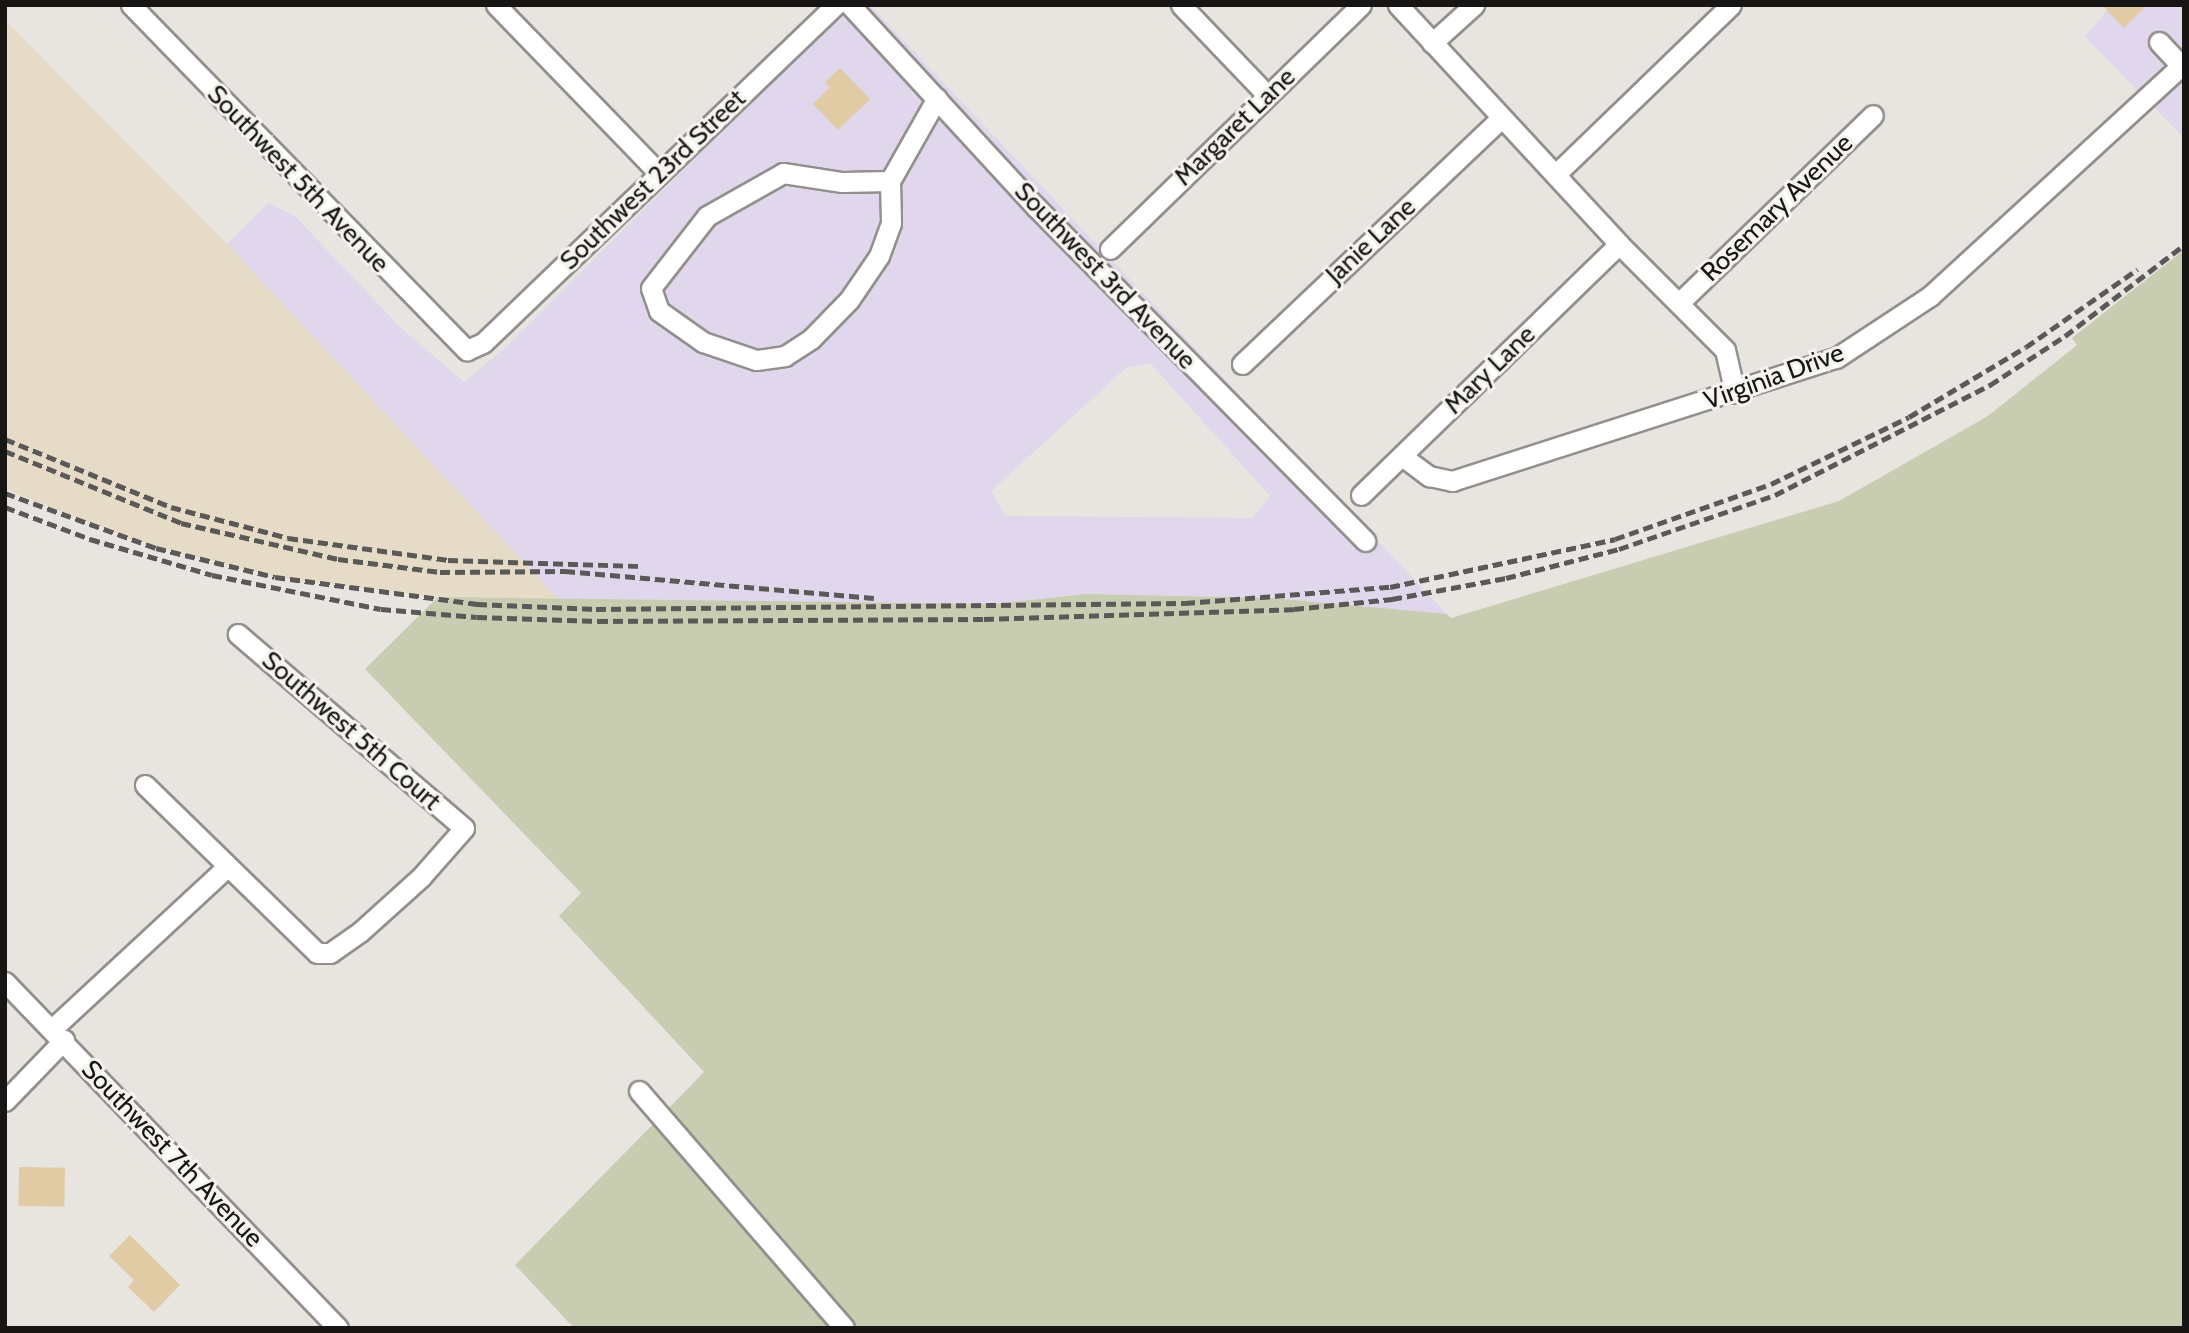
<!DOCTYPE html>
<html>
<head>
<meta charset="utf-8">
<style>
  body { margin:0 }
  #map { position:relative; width:2189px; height:1333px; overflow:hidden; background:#e8e5e1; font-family:Cabin,sans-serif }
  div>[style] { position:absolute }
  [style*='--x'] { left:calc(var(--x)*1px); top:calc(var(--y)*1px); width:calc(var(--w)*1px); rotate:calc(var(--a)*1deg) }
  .commercial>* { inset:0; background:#e0d7ec }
  .industrial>* { inset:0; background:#e5dbc6 }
  .green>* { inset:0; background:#c8ccb0 }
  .building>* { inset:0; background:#e0cba4; transform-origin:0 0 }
  .roads { filter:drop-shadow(2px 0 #92908c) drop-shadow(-2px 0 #92908c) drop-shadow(0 2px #92908c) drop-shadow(0 -2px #92908c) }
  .minor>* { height:19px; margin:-9.5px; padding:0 9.5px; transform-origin:9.5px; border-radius:9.5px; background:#fff }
  .rail>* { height:5px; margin-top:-2.5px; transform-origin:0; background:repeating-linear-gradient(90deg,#5b5957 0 10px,transparent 0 15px) }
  span { translate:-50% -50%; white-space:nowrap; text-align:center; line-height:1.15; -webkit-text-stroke:6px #f5f3ee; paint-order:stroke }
  .street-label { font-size:26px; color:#171614 }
  .frame { position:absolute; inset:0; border:7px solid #171614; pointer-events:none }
</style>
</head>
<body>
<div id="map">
  <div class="commercial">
    <i style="clip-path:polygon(evenodd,848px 5px,870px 5px,1447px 614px,1272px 598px,1087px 594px,992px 604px,558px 599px,227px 244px,268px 203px,295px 216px,399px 326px,464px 382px,507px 346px,848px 5px,936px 85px,1043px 201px,1378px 542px,1366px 554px,1030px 213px,936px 85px,848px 5px,1150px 363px,1270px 496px,1253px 518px,1006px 516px,991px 491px,1126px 368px,1150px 363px)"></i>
    <i style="clip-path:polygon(2111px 5px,2184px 5px,2184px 138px,2085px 37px)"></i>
  </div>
  <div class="industrial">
    <i style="clip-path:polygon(5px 20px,227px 244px,558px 599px,455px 599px,280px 578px,132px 540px,5px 489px)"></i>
  </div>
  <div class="green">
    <i style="clip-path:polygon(2184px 250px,2184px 1328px,855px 1328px,667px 1110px,704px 1072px,559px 916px,581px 893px,365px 669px,438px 597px,992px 604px,1086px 594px,1272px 598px,1447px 614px,1451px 618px,1839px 501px,1988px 416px,2077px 345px,2072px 338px)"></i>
    <i style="clip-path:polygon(655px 1122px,832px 1328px,574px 1328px,515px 1265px)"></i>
  </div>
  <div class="building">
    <i style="clip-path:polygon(2102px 5px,2147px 5px,2124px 28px)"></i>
    <i style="clip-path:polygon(840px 68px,870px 99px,838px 130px,813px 104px,830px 87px,825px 82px)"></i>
    <i style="left:19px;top:1167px;width:46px;height:39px;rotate:1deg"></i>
    <i style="clip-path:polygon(130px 1235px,180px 1285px,154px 1312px,128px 1287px,134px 1280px,109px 1256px)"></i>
  </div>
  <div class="roads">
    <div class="minor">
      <i style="--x:131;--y:5;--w:482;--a:45.8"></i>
      <i style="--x:467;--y:350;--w:17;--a:-24"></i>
      <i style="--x:483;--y:343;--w:488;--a:-43.8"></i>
      <i style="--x:496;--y:5;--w:234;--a:45.9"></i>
      <i style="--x:850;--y:5;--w:275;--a:47.4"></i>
      <i style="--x:1036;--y:207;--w:469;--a:45.4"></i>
      <i style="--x:1181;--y:5;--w:124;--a:46.3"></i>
      <i style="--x:1398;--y:5;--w:326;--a:47.2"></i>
      <i style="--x:1619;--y:244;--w:150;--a:45"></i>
      <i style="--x:1725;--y:350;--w:44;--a:76.9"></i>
      <i style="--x:2159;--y:42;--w:33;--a:47"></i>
      <i style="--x:1432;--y:43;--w:57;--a:-42.1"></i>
      <i style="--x:1556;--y:174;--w:243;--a:-44"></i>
      <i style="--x:890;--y:181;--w:42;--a:88.6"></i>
      <i style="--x:891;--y:223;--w:35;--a:110"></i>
      <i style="--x:879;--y:256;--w:53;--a:124.3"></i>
      <i style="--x:849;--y:300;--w:54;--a:134.3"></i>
      <i style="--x:811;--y:339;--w:31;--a:147"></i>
      <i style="--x:785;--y:356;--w:29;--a:172"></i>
      <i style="--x:756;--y:360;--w:56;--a:-161.2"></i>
      <i style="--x:703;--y:342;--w:54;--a:-144.8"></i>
      <i style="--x:659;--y:311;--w:24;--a:-109"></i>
      <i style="--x:651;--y:288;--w:91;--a:-52.1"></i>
      <i style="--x:707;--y:216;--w:87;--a:-29.5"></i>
      <i style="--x:783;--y:173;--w:60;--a:8.7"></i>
      <i style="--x:842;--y:182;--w:48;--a:-1.2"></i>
      <i style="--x:890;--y:181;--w:95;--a:-60.5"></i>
      <i style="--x:1110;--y:249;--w:350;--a:-44.2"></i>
      <i style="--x:1681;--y:301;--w:267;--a:-44.1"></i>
      <i style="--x:1242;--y:364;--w:357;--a:-43.5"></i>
      <i style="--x:1402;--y:456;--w:34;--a:37"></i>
      <i style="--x:1429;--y:476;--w:24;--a:12"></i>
      <i style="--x:1452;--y:481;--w:403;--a:-17.8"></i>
      <i style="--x:1836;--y:358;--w:113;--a:-33.4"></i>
      <i style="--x:1930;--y:296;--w:345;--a:-42.5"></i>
      <i style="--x:1361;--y:495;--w:360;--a:-44.2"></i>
      <i style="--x:145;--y:785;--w:240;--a:44.3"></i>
      <i style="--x:317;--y:953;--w:13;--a:0"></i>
      <i style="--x:330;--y:953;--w:37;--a:-35"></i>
      <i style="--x:360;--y:932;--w:82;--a:-42"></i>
      <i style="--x:421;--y:877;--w:65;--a:-48.7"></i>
      <i style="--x:464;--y:828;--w:298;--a:-139.4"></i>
      <i style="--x:5;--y:982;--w:480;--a:46.1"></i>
      <i style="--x:52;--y:1029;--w:238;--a:-42.8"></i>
      <i style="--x:639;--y:1091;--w:313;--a:49.1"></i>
      <i style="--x:5;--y:1101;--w:85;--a:-46"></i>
    </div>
  </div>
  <div class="rail">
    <i style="--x:5;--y:439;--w:179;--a:22.3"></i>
    <i style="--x:171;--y:507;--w:121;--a:14.8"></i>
    <i style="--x:288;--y:538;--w:162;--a:7.8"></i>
    <i style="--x:448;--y:560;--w:195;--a:1.8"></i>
    <i style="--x:5;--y:451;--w:190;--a:22.2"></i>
    <i style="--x:181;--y:523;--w:161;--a:12.9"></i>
    <i style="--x:338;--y:559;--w:103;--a:7.3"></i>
    <i style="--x:440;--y:572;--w:125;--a:-0.5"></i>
    <i style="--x:565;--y:571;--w:310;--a:5"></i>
    <i style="--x:5;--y:493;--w:161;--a:20"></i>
    <i style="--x:156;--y:548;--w:122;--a:13.7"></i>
    <i style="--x:275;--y:577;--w:204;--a:7.6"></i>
    <i style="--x:477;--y:604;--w:119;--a:2.4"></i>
    <i style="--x:596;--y:609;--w:589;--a:-0.58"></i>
    <i style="--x:1185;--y:603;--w:206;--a:-4.5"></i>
    <i style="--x:1390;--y:587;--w:230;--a:-12"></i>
    <i style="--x:1615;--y:539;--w:165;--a:-19.4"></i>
    <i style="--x:1771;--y:484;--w:153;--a:-25.9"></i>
    <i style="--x:1909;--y:417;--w:136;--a:-30.9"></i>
    <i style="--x:2026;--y:347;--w:136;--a:-34.9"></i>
    <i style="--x:5;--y:507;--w:91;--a:20.6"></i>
    <i style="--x:90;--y:539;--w:127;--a:16.4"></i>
    <i style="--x:212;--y:575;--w:172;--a:11.4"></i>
    <i style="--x:381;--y:609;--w:96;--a:4.8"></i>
    <i style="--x:477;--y:617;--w:121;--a:1.9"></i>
    <i style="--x:598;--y:621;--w:386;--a:-0.3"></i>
    <i style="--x:984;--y:619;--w:310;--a:-1.8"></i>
    <i style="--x:1294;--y:609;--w:99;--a:-5.8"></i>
    <i style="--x:1392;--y:599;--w:116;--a:-10.4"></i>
    <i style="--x:1506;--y:578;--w:117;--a:-14.4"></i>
    <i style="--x:1619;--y:549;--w:165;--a:-19.1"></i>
    <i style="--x:1775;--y:495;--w:242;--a:-27.1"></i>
    <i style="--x:1990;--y:385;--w:90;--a:-33.2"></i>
    <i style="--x:2065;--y:336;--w:150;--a:-37.4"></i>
  </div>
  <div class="street-label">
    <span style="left:1235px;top:127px;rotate:-44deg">Margaret Lane</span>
    <span style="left:298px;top:179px;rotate:46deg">Southwest 5th Avenue</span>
    <span style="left:653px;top:180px;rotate:-44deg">Southwest 23rd Street</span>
    <span style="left:1777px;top:208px;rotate:-44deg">Rosemary Avenue</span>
    <span style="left:1371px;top:241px;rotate:-43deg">Janie Lane</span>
    <span style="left:1105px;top:276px;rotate:46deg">Southwest 3rd Avenue</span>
    <span style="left:1490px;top:370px;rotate:-44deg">Mary Lane</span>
    <span style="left:1774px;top:377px;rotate:-20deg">Virginia Drive</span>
    <span style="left:351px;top:731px;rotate:41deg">Southwest 5th Court</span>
    <span style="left:172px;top:1154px;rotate:46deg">Southwest 7th Avenue</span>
  </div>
  <div class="frame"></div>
</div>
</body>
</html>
